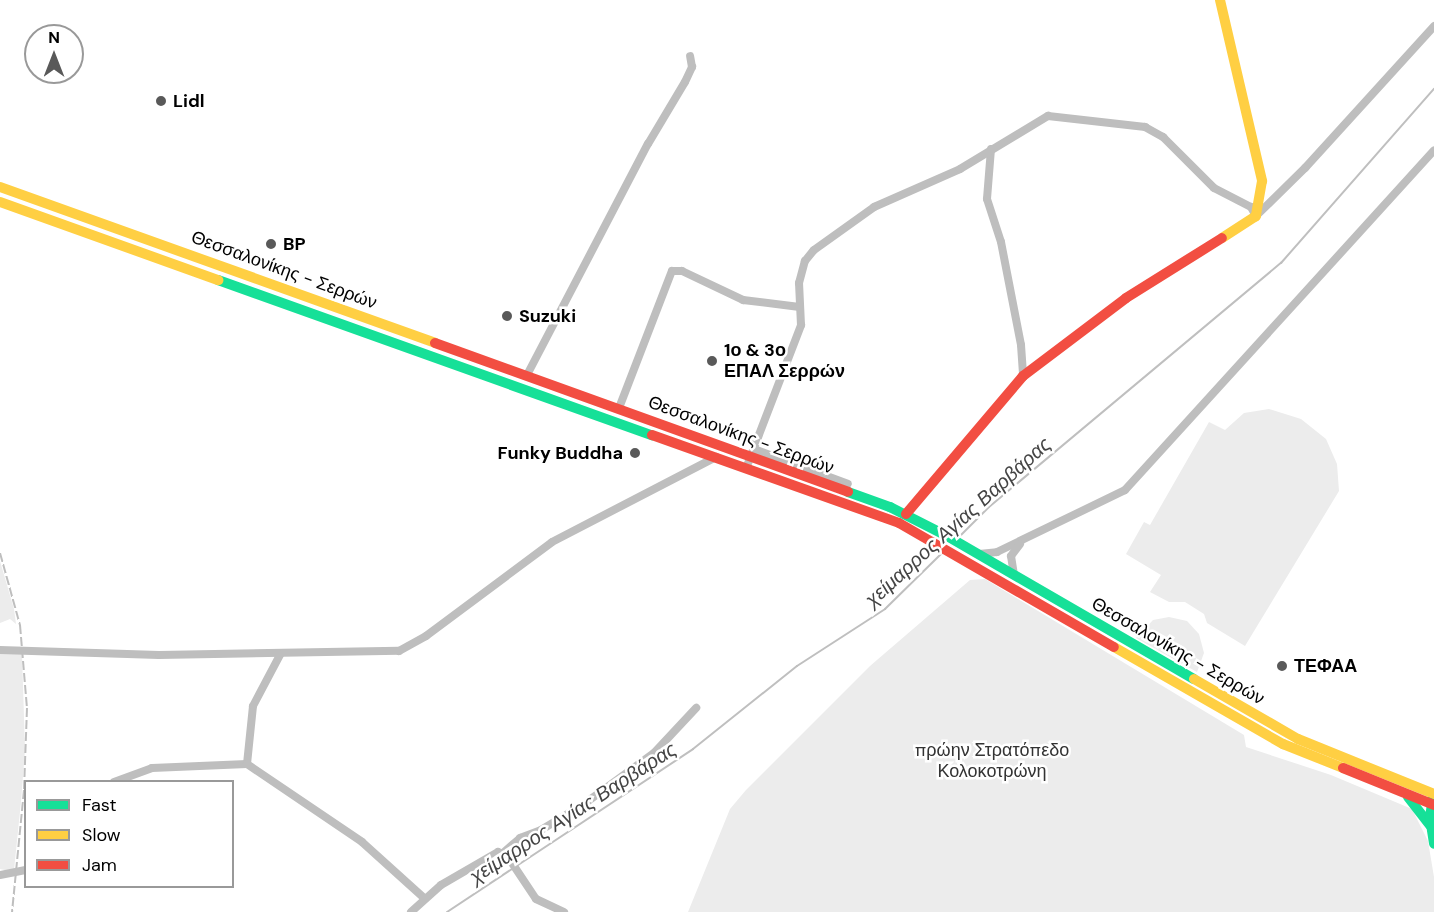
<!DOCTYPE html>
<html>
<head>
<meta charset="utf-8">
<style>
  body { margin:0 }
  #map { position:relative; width:1434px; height:912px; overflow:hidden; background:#fff; font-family:"DM Sans",sans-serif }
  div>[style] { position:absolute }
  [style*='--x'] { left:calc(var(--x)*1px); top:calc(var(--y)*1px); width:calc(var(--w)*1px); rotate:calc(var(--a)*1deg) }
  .green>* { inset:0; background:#ececec }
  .stream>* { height:2px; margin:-1px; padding:0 1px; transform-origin:1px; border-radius:1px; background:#bfbfbf }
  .street>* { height:8px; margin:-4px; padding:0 4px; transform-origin:4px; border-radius:4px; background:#bebebe }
  .fast>* { height:10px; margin:-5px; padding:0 5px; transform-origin:5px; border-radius:5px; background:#16e098 }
  .slow>* { height:10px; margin:-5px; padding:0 5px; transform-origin:5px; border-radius:5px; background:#ffcf43 }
  .jam>* { height:10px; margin:-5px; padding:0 5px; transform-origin:5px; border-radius:5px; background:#f24e42 }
  .rail>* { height:2px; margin-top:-1px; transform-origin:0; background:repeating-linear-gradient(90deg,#bebebe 0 9px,transparent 0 12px) }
  .dots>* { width:16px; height:16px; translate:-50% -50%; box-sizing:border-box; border:3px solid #fff; border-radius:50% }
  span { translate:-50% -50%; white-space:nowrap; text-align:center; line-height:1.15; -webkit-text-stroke:5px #fff; paint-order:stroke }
  .poi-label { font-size:18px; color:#000; font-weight:700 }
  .left { translate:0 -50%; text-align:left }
  .right { translate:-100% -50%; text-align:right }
  .street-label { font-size:18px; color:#000 }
  .park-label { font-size:18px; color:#333 }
  .water-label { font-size:20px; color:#444; font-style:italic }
  .legend { position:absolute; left:24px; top:780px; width:210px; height:108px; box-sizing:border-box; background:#fff; border:2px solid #999; margin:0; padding:8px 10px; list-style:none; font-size:18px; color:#000 }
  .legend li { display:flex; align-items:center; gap:12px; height:30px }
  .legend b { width:30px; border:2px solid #999 }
  .north { position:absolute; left:24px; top:24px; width:60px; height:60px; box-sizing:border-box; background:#fff; border:2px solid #999; border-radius:50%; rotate:0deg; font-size:16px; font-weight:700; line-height:24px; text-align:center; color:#000 }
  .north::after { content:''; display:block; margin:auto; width:21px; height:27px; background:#595959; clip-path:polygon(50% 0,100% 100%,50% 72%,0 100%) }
</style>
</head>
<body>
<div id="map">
  <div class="green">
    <i style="clip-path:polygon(1269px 409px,1301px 419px,1326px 439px,1337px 464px,1339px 491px,1245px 646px,1207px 623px,1204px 614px,1185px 602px,1169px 602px,1150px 592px,1161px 575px,1126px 554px,1144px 522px,1150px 525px,1209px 422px,1225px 430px,1244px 413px)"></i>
    <i style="clip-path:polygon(0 561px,14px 609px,16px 624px,10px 619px,0 623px)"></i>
    <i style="clip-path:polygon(985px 579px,1244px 735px,1246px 747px,1331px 775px,1412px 809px,1428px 841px,1434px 877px,1434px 912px,688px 912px,730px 809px,746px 790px,870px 666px,970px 580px)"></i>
    <i style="clip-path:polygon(1169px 617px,1187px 621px,1199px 634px,1204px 653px,1197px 672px,1136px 638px,1153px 620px)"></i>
    <i style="clip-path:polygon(22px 653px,25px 750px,21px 802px,14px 870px,5px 870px,0 869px,0 654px)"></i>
  </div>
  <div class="stream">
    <i style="--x:957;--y:539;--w:45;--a:-45"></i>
    <i style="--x:989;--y:507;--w:381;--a:-39.9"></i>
    <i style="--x:1281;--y:263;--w:232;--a:-48.7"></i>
    <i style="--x:447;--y:912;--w:295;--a:-33.5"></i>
    <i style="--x:693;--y:749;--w:133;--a:-38.6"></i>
    <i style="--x:797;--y:666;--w:105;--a:-32.9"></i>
    <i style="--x:885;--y:609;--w:80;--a:-44.5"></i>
  </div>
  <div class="street">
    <i style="--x:991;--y:149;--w:50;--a:94.6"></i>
    <i style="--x:987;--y:199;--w:45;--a:72"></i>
    <i style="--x:1001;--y:242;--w:105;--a:79"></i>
    <i style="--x:1021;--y:345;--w:31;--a:86"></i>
    <i style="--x:527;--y:375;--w:261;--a:-62.4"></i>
    <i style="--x:648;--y:144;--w:72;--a:-59.2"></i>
    <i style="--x:685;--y:82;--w:17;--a:-65"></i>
    <i style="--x:692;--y:67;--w:11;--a:-100"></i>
    <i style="--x:619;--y:408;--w:147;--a:-68.9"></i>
    <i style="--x:672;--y:271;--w:10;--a:0"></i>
    <i style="--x:682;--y:271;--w:68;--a:25.4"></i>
    <i style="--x:743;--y:300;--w:57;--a:7"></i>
    <i style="--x:754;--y:449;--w:100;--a:20.4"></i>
    <i style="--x:747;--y:466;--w:151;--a:-69"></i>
    <i style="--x:801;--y:325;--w:42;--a:-92.7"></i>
    <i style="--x:799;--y:283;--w:23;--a:-75"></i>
    <i style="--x:805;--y:261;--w:14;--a:-51"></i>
    <i style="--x:814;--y:250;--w:74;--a:-35.6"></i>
    <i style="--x:874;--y:207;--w:94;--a:-23.8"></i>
    <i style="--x:960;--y:169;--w:103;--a:-31.1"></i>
    <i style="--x:1048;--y:116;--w:98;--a:6.5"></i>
    <i style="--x:1145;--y:127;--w:21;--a:29"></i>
    <i style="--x:1163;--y:137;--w:72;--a:45"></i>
    <i style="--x:1214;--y:188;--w:42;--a:27.2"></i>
    <i style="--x:1251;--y:207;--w:10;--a:61"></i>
    <i style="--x:1256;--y:216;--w:69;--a:-44.4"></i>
    <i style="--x:1305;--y:168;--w:192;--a:-47.7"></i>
    <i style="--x:979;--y:554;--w:18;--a:-6"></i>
    <i style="--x:997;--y:552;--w:142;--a:-25.8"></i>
    <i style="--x:1125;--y:490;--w:459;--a:-47.7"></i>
    <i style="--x:1014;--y:575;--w:19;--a:-99"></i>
    <i style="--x:1011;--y:556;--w:15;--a:-53"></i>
    <i style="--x:0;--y:650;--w:159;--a:1.8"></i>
    <i style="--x:159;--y:655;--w:240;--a:-1"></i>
    <i style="--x:399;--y:651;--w:31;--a:-29"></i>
    <i style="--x:426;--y:636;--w:157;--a:-36.7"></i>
    <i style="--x:552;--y:542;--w:185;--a:-27.4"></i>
    <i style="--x:247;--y:764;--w:58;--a:-84.1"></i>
    <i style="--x:253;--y:706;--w:58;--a:-62.1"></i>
    <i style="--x:114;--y:782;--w:40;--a:-20.2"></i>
    <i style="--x:152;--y:768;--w:95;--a:-2.4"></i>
    <i style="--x:247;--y:764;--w:139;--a:34.1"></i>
    <i style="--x:362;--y:842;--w:84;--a:42.1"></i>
    <i style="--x:503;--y:853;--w:23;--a:-41"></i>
    <i style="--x:520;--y:838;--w:22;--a:-21"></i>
    <i style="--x:541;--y:830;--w:50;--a:-31.2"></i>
    <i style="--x:584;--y:804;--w:87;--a:-36.1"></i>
    <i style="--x:654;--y:753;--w:62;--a:-47"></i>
    <i style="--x:0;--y:875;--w:26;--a:-11"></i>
    <i style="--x:411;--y:912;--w:40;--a:-42"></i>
    <i style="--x:441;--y:885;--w:66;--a:-30.1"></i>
    <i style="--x:498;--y:852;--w:11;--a:27"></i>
    <i style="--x:508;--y:857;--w:50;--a:56.3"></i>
    <i style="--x:536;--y:899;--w:31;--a:25"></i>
  </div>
  <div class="fast">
    <i style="--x:218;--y:280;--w:461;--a:19.7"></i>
    <i style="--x:848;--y:492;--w:45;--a:19.7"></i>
    <i style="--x:890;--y:507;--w:64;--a:27"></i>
    <i style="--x:947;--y:536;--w:285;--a:30.1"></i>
    <i style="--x:1408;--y:797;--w:36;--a:52"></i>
    <i style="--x:1433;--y:798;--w:20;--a:99"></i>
    <i style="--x:1430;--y:818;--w:26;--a:81"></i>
  </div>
  <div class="slow">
    <i style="--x:1220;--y:0;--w:186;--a:76.9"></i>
    <i style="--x:1262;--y:181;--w:36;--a:100"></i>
    <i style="--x:1256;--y:216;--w:40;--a:147.1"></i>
    <i style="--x:0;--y:187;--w:462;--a:19.7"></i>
    <i style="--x:0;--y:202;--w:232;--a:19.7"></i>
    <i style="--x:1114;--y:647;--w:195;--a:29.9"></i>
    <i style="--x:1283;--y:744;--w:65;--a:21.8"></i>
    <i style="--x:1194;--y:679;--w:120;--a:30"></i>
    <i style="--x:1298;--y:739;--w:147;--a:22"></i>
  </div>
  <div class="jam">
    <i style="--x:435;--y:343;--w:439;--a:19.8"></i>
    <i style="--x:652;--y:435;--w:262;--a:19.6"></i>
    <i style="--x:899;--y:523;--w:248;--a:30"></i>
    <i style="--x:906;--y:514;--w:181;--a:-49.7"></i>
    <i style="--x:1023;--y:376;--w:129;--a:-37.1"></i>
    <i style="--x:1126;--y:298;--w:113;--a:-32"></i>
    <i style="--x:1343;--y:768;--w:98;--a:22.1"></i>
  </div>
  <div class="rail">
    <i style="--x:0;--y:553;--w:75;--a:74.5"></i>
    <i style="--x:20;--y:625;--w:83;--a:85.2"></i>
    <i style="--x:27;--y:708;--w:82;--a:92.1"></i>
    <i style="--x:24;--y:790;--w:123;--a:95.6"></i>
  </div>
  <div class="dots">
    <i style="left:161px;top:101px;background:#595959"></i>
    <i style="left:271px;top:244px;background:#595959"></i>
    <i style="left:507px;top:316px;background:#595959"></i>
    <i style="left:712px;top:361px;background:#595959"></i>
    <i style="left:635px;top:453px;background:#595959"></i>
    <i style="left:1282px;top:666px;background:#595959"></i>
  </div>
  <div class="poi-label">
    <span class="left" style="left:173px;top:101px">Lidl</span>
    <span class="left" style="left:283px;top:244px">BP</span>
    <span class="left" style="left:519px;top:316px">Suzuki</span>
    <span class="left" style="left:724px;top:361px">1ο &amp; 3ο<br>ΕΠΑΛ Σερρών</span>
    <span class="right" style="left:623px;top:453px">Funky Buddha</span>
    <span class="left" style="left:1294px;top:666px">ΤΕΦΑΑ</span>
  </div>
  <div class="street-label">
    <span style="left:284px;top:270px;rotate:20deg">Θεσσαλονίκης - Σερρών</span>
    <span style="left:741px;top:435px;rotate:20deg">Θεσσαλονίκης - Σερρών</span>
    <span style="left:1178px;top:651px;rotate:30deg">Θεσσαλονίκης - Σερρών</span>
  </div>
  <div class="park-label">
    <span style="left:992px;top:761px">πρώην Στρατόπεδο<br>Κολοκοτρώνη</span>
  </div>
  <div class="water-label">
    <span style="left:958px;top:522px;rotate:-42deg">χείμαρρος Αγίας Βαρβάρας</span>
    <span style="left:573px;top:813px;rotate:-33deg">χείμαρρος Αγίας Βαρβάρας</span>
  </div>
  <ul class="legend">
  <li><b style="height:8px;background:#16e098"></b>Fast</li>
  <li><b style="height:8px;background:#ffcf43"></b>Slow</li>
  <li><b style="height:8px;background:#f24e42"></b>Jam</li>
  </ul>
  <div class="north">N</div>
</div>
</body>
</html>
